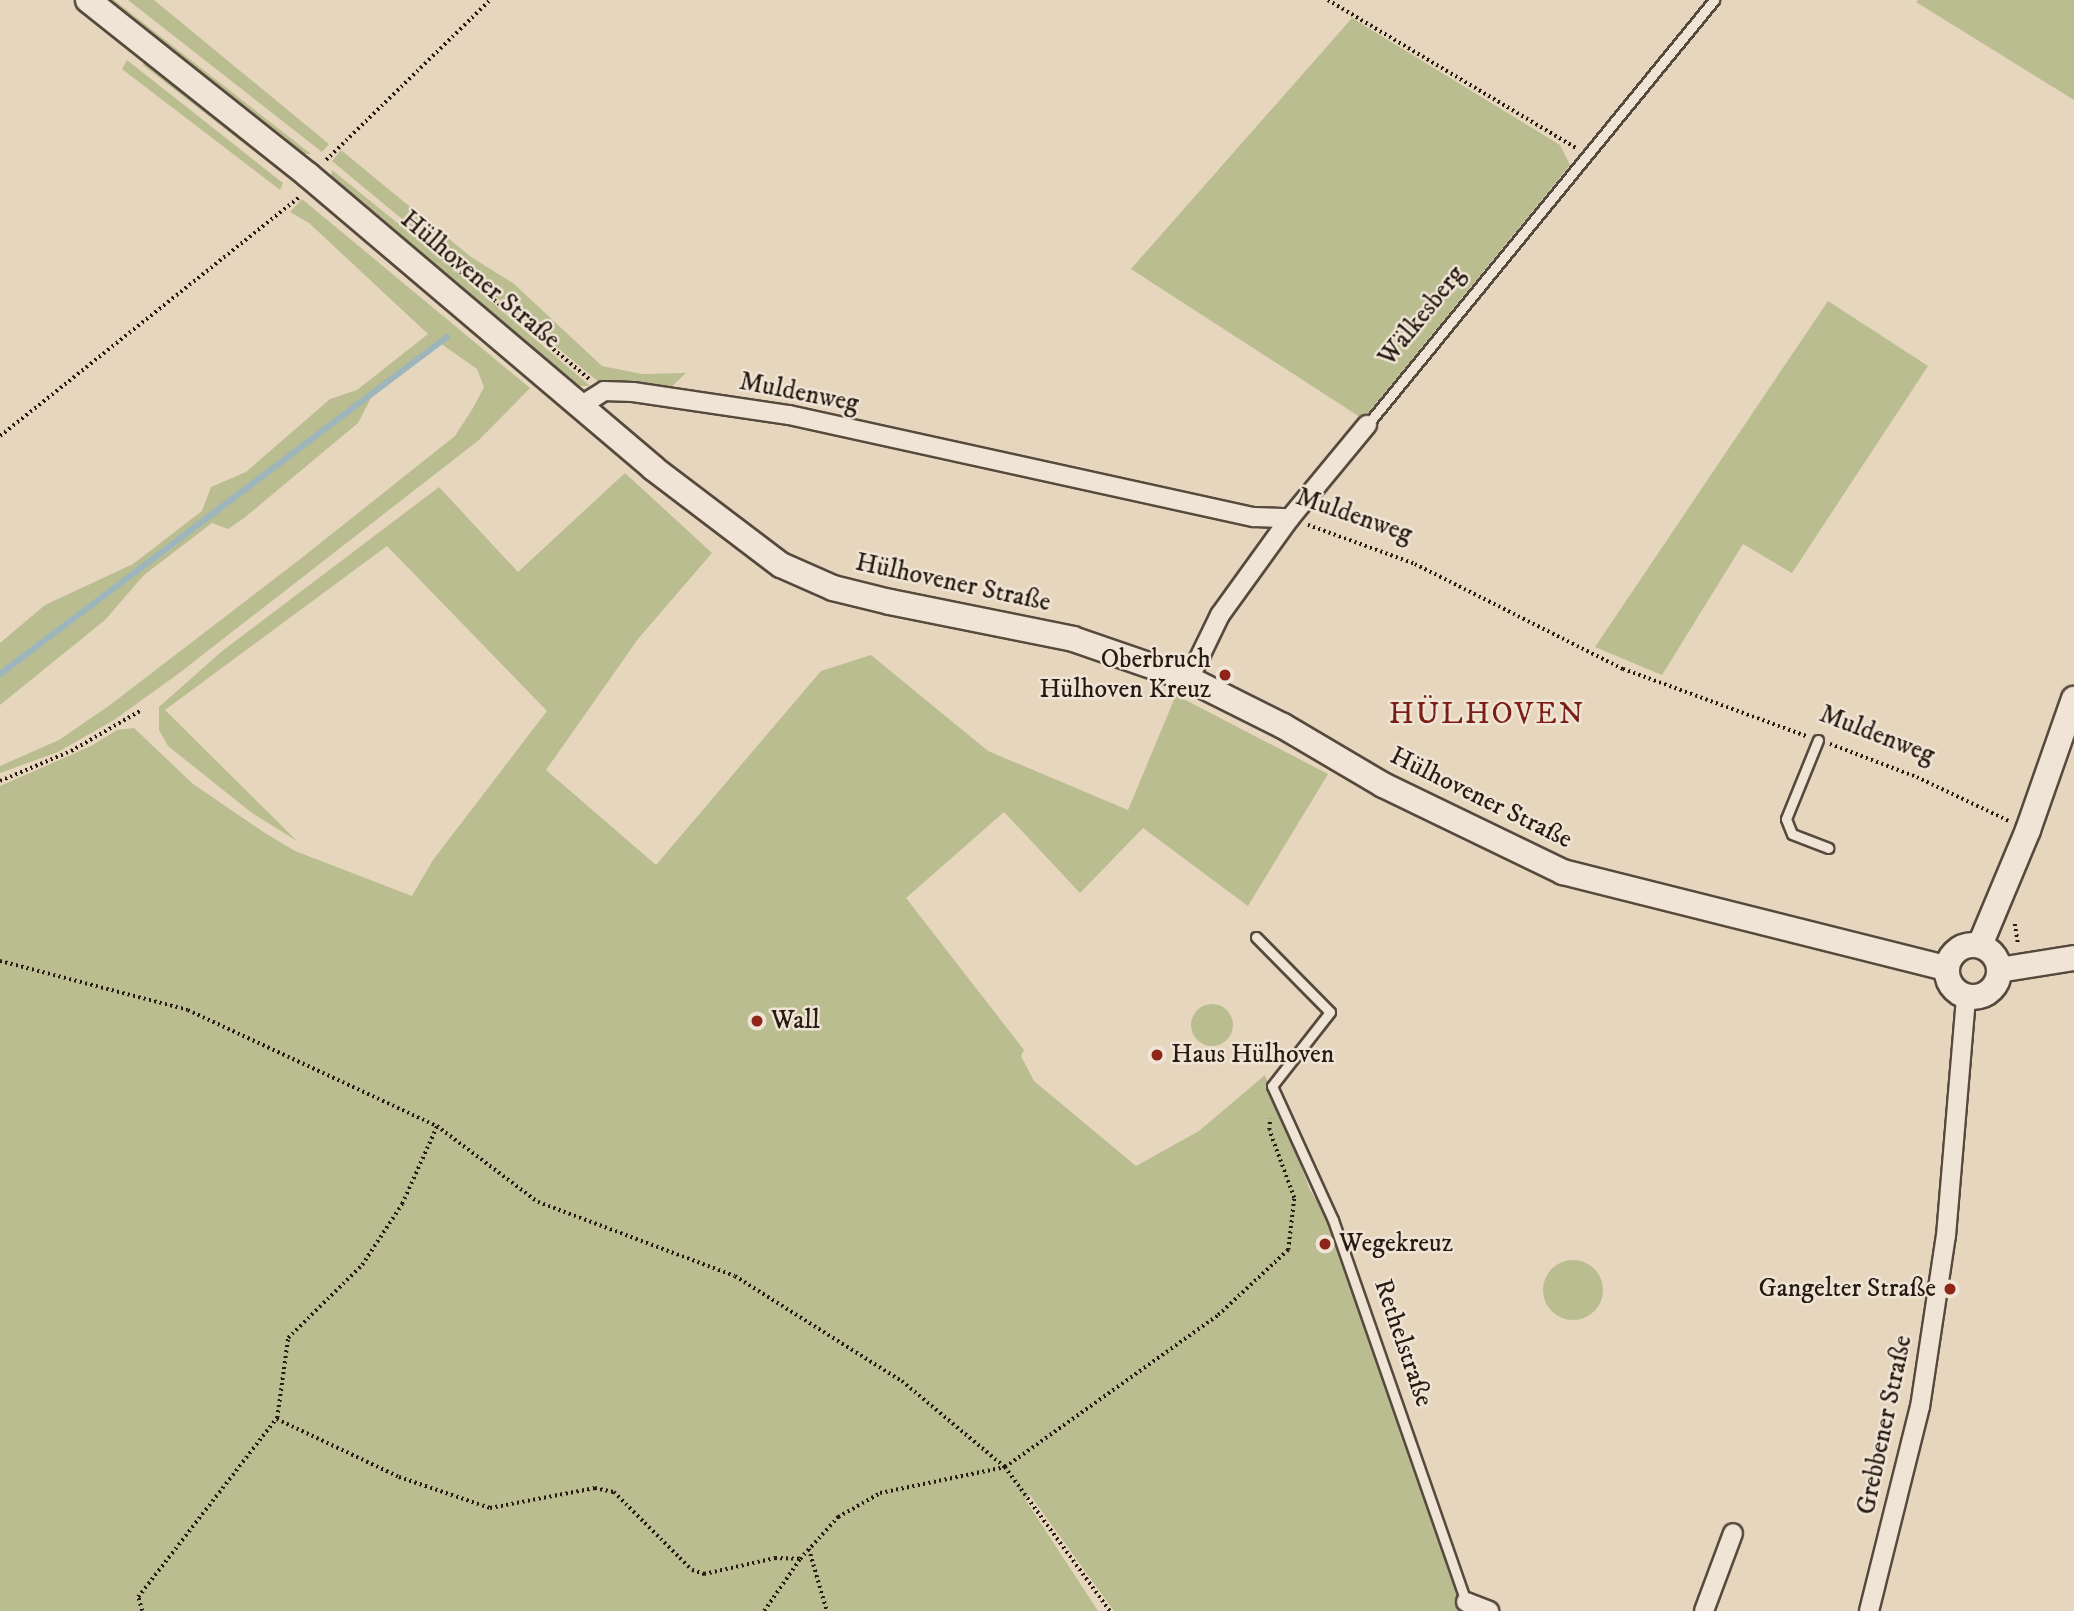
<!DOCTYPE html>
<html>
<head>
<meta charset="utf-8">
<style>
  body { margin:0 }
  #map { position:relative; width:2074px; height:1611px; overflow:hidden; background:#e7d6be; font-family:"IM FELL DW Pica",serif }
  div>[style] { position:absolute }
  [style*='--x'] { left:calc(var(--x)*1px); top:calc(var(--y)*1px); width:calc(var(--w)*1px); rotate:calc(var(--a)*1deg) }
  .green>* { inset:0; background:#b9bd8f }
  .round { border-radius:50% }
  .stream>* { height:6px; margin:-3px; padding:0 3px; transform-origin:3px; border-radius:3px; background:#9db6bd }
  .path>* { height:3.5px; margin-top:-1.75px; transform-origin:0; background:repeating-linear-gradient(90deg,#261a12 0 2px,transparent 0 5.5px) }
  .roads { filter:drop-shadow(2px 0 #56493d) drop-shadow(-2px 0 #56493d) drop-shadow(0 2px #56493d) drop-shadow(0 -2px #56493d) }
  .service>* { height:9px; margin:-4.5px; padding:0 4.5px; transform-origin:4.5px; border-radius:4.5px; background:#efe4d5 }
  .minor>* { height:18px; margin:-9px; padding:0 9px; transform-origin:9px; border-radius:9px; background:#efe4d5 }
  .secondary>* { height:24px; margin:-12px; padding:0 12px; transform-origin:12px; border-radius:12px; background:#efe4d5 }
  .secondary>.ring { margin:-12px; padding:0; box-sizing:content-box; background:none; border:24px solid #efe4d5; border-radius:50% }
  .dots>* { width:19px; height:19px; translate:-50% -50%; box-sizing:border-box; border:4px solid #efe4d5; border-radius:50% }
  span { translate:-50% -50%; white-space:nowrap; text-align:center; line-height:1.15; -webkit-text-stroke:5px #efe4d5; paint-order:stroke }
  .street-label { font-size:26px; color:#261a12 }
  .poi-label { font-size:26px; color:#261a12 }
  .right { translate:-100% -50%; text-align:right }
  .left { translate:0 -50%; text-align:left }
  .quarter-label { font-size:30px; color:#7a1f14; letter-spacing:2px }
</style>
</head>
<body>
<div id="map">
  <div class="green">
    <i style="clip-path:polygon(106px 0,114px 0,311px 154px,301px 154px)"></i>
    <i style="clip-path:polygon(128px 0,154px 0,329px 144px,322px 152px)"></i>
    <i style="clip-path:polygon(1918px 0,2074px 0,2074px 100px,1916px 2px)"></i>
    <i style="clip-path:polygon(1352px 18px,1560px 145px,1570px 165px,1363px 419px,1131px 269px)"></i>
    <i style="clip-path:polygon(127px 60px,283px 183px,280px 190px,122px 69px)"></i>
    <i style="clip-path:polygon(144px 60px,288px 173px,287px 177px,143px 65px)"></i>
    <i style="clip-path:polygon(341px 150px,471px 257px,513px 283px,602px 366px,642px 374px,686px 373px,671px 387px,600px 383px,332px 161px)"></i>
    <i style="clip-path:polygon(332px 170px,432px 251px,590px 386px,579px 386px,331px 177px)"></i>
    <i style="clip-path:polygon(302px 199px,530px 388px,479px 440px,178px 674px,114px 720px,58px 752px,0 773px,0 766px,59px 740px,110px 705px,299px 560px,455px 436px,473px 408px,484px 387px,477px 369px,440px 343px,371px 398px,358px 423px,244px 518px,228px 529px,212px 523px,144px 575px,105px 620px,0 705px,0 643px,45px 605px,133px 564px,202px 511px,211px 487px,246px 472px,330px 399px,357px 390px,428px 334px,309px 223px,290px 212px)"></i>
    <i style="clip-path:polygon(1828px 301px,1928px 366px,1792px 573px,1743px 544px,1662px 675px,1595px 647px)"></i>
    <i style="clip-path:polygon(625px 473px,712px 553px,638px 639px,546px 770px,656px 865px,821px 671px,871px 655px,988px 751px,1128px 810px,1176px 695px,1328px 774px,1248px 906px,1143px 828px,1080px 893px,1004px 812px,906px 898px,1024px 1050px,1021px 1056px,1034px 1081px,1136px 1166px,1199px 1131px,1265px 1075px,1310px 1190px,1328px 1218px,1462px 1611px,1114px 1611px,1030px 1495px,1025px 1499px,1098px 1611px,0 1611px,0 786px,91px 746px,117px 730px,134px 728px,193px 784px,265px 833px,295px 851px,412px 896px,433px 860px,547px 711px,387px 546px,165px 710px,297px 841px,252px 813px,168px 746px,159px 730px,159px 707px,221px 652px,439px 487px,518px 572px)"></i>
    <i class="round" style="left:1191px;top:1004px;width:42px;height:42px"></i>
    <i class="round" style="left:1543px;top:1260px;width:60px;height:60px"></i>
  </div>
  <div class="stream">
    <i style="--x:0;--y:674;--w:560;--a:-37.01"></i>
  </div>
  <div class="path">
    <i style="--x:1328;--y:0;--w:289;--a:30.8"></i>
    <i style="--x:326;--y:160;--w:229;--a:-44.3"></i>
    <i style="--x:414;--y:233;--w:228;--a:39.8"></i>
    <i style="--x:0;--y:436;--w:383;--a:-38.6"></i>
    <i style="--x:1308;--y:525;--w:114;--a:20"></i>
    <i style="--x:1415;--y:564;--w:233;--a:26.8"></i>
    <i style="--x:1623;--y:669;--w:195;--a:20.1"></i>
    <i style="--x:1830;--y:744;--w:93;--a:20.8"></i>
    <i style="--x:1917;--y:777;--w:102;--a:25.6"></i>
    <i style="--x:0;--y:781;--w:77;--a:-22.9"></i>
    <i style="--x:71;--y:751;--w:80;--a:-30.1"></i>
    <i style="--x:2015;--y:924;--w:20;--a:81"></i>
    <i style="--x:0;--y:961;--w:194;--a:14.6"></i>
    <i style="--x:188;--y:1010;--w:275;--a:25"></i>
    <i style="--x:437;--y:1126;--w:126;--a:37"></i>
    <i style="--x:538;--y:1202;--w:210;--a:20.6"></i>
    <i style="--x:735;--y:1276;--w:197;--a:32.2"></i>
    <i style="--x:902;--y:1381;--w:134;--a:39.9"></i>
    <i style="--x:1005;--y:1467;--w:178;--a:53.9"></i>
    <i style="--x:277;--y:1419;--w:135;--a:25.4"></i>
    <i style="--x:399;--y:1477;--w:96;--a:18.8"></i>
    <i style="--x:490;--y:1508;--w:107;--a:-10.8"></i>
    <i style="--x:595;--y:1488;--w:19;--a:12"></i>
    <i style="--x:614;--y:1492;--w:110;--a:45"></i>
    <i style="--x:692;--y:1570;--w:13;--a:18"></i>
    <i style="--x:704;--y:1574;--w:73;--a:-12.7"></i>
    <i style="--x:775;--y:1558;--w:25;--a:2"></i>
    <i style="--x:809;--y:1549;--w:65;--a:73.8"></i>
    <i style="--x:142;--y:1611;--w:15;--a:-106"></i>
    <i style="--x:138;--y:1597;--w:227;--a:-52.2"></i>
    <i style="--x:277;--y:1418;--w:81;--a:-82.2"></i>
    <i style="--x:288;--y:1338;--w:104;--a:-44.6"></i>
    <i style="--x:362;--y:1265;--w:73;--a:-56.7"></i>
    <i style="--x:402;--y:1204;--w:85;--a:-65.8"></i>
    <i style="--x:764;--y:1611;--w:63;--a:-55.3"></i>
    <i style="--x:800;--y:1559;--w:57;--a:-47.9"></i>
    <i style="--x:838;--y:1517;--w:48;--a:-29.7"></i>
    <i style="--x:880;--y:1493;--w:128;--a:-11.7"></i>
    <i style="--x:1005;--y:1467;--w:262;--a:-35.5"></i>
    <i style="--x:1218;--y:1315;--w:96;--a:-42.9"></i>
    <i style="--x:1288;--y:1250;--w:52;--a:-83.4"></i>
    <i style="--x:1294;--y:1198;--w:72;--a:-110.2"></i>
    <i style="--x:1269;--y:1130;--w:11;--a:-85"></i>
  </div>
  <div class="roads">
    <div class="service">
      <i style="--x:1367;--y:425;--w:549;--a:-50.77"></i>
      <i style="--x:1818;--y:740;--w:85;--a:112.1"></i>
      <i style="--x:1786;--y:819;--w:16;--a:68"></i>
      <i style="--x:1792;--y:834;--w:39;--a:21"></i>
      <i style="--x:1256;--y:937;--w:105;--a:45.4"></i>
      <i style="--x:1330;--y:1012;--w:94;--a:128.1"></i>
      <i style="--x:1272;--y:1086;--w:147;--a:65.5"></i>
      <i style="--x:1333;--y:1220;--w:404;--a:70.8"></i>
    </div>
    <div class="minor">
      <i style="--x:582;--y:405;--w:26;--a:-32"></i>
      <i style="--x:604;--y:391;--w:29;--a:2"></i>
      <i style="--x:633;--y:392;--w:158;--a:8.4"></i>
      <i style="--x:789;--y:415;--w:476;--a:12.4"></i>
      <i style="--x:1254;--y:517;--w:36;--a:2"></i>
      <i style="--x:1189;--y:679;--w:71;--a:-64.2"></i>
      <i style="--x:1220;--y:615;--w:120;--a:-54.2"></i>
      <i style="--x:1290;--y:518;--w:121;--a:-50.4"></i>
      <i style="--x:1466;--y:1602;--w:25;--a:21"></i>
      <i style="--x:1704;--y:1611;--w:83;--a:-69.6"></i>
      <i style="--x:1869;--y:1611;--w:210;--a:-76"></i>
      <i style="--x:1920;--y:1407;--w:173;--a:-81.4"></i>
      <i style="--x:1946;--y:1236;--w:240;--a:-85.2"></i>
    </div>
    <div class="secondary">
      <i style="--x:88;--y:0;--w:281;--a:38.5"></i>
      <i style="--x:308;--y:175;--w:453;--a:40.3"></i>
      <i style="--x:653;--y:468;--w:161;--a:37.2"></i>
      <i style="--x:781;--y:565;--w:57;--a:23.9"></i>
      <i style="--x:833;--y:588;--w:59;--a:13.8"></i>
      <i style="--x:890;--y:602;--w:187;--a:11.4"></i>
      <i style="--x:1073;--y:639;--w:123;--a:19"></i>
      <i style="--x:1189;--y:679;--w:105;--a:26.6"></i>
      <i style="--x:1283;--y:726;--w:116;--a:30.5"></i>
      <i style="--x:1383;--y:785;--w:200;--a:25.8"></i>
      <i style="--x:1563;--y:872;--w:395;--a:14.1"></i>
      <i class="ring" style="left:1947px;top:945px;width:28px;height:28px"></i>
      <i style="--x:1980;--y:945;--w:125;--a:-67.3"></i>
      <i style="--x:2028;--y:830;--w:139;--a:-70.7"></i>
      <i style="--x:1999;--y:970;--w:76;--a:-9.1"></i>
    </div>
  </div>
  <div class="dots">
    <i style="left:1225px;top:675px;background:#8f2418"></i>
    <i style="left:757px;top:1021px;background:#8f2418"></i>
    <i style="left:1157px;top:1055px;background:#8f2418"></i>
    <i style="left:1325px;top:1244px;background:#8f2418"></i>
    <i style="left:1950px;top:1289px;background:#8f2418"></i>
  </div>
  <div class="street-label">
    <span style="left:480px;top:280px;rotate:40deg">Hülhovener Straße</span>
    <span style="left:1422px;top:316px;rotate:-51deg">Wälkesberg</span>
    <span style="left:799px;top:393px;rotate:11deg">Muldenweg</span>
    <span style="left:1354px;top:516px;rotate:19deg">Muldenweg</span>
    <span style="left:953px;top:583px;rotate:12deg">Hülhovener Straße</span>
    <span style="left:1877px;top:735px;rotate:21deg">Muldenweg</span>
    <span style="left:1481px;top:798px;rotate:26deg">Hülhovener Straße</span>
    <span style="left:1403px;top:1343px;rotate:71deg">Rethelstraße</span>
    <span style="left:1885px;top:1425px;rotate:-78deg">Grebbener Straße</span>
  </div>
  <div class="poi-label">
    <span class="right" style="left:1211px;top:675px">Oberbruch<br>Hülhoven Kreuz</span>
    <span class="left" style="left:771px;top:1021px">Wall</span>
    <span class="left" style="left:1171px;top:1055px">Haus Hülhoven</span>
    <span class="left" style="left:1339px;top:1244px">Wegekreuz</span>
    <span class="right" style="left:1936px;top:1289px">Gangelter Straße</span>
  </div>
  <div class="quarter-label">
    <span style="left:1487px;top:715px">HÜLHOVEN</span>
  </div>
</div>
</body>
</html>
